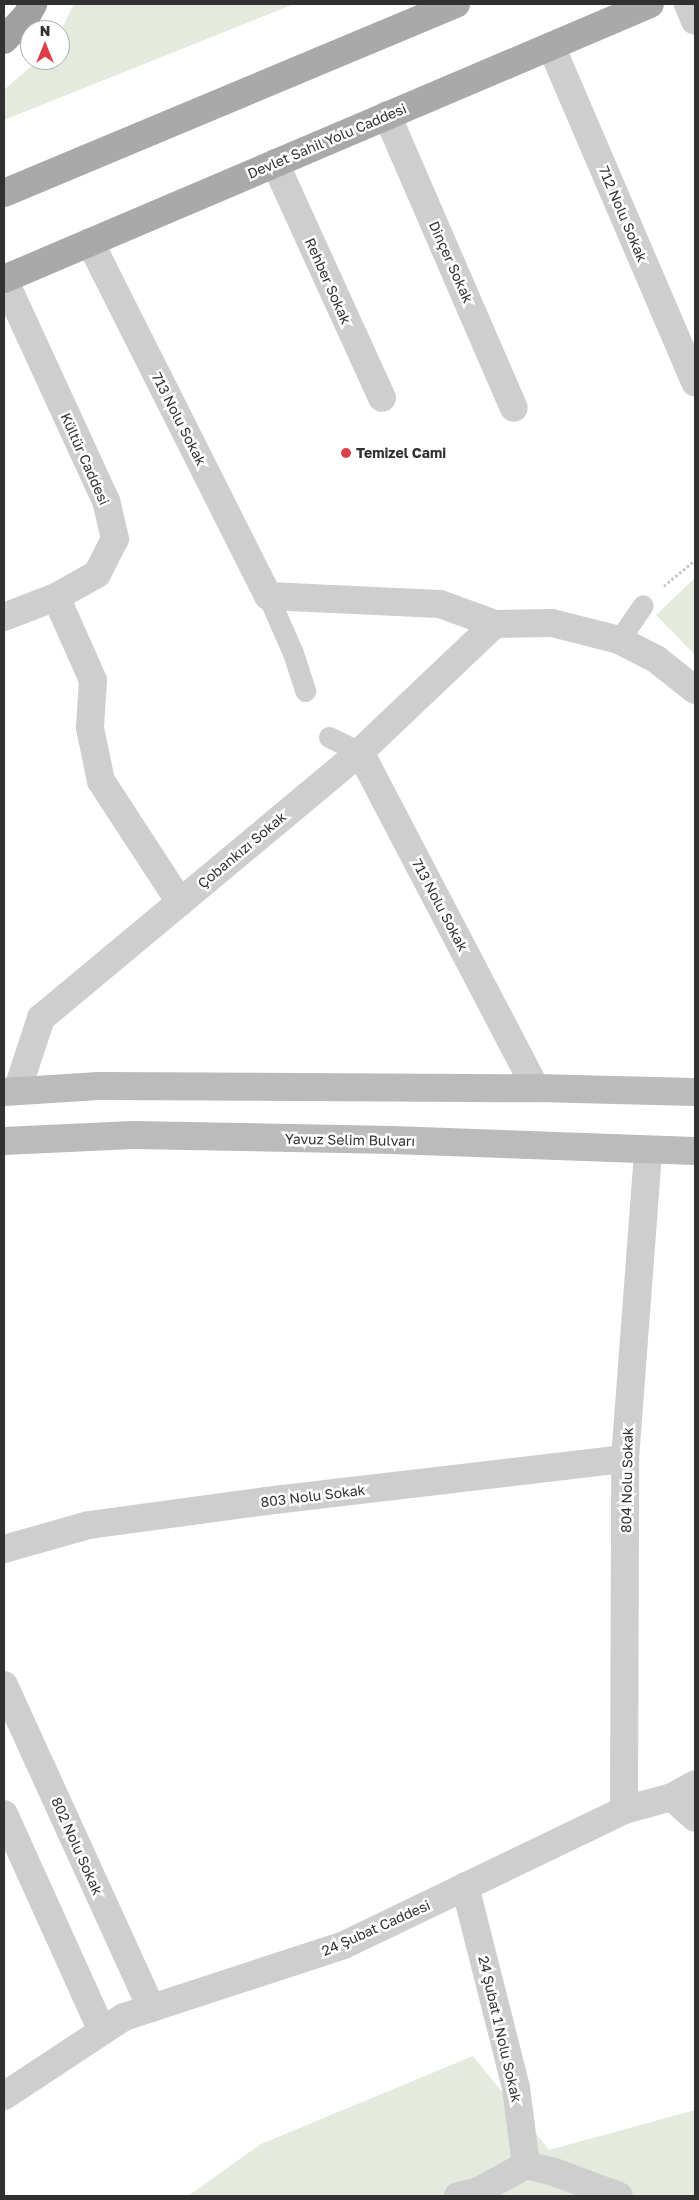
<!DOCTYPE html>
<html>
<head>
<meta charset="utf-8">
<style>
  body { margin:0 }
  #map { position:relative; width:699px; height:2200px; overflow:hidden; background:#fff; font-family:"Golos Text",sans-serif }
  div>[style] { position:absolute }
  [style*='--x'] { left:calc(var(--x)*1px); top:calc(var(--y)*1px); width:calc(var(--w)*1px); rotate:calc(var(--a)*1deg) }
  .green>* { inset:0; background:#e4eade }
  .path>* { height:3px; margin-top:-1.5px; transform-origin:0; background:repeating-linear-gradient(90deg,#cbcbcb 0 2.5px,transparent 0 5px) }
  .pedestrian>* { height:21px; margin:-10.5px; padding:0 10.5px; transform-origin:10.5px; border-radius:10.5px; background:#cecece }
  .minor>* { height:28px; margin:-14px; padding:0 14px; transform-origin:14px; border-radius:14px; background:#cecece }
  .tertiary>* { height:28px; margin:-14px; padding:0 14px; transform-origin:14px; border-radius:14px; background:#cecece }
  .secondary>* { height:28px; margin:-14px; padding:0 14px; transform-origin:14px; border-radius:14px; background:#bbb }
  .primary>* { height:28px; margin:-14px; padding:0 14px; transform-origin:14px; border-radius:14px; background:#a9a9a9 }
  .trunk>* { height:28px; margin:-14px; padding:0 14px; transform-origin:14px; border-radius:14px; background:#a0a0a0 }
  .dots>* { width:14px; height:14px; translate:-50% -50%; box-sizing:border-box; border:2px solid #fff; border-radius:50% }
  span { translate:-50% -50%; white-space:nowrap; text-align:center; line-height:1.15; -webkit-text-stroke:5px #fff; paint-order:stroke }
  .street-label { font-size:14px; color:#313131 }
  .poi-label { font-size:14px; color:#313131; font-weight:700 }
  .left { translate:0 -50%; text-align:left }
  .frame { position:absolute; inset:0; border:5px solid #313131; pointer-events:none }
  .north { position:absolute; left:20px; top:20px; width:50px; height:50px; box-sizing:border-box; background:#fff; border:1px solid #adadad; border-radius:50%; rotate:0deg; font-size:14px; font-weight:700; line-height:20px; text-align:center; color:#313131 }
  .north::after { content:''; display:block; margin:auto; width:18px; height:22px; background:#dc4046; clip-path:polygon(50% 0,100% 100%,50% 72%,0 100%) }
</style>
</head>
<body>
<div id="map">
  <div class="green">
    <i style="clip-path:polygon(74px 4px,294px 4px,4px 120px,4px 90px,38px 60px,60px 60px,60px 32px)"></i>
    <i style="clip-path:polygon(695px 578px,695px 655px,656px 615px)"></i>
    <i style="clip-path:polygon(473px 2056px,549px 2150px,695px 2110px,695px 2196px,188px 2196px,261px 2144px)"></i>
  </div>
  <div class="path">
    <i style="--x:664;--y:586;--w:40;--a:-40"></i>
  </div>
  <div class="pedestrian">
    <i style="--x:268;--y:596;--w:62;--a:66.3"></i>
    <i style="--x:293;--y:653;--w:40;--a:72"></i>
    <i style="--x:619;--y:640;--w:42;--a:-55.6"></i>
    <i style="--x:329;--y:737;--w:34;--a:26"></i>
  </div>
  <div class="minor">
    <i style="--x:688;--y:4;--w:18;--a:68"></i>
    <i style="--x:551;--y:46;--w:366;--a:66.8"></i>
    <i style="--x:387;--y:115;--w:319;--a:66.6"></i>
    <i style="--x:275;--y:163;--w:258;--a:65.5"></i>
    <i style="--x:90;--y:242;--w:396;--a:63.3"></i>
    <i style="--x:268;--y:596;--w:172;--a:2.7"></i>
    <i style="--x:440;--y:604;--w:59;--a:20"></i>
    <i style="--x:495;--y:624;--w:57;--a:-1"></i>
    <i style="--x:552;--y:623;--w:69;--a:14.2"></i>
    <i style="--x:619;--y:640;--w:42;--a:27.2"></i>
    <i style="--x:656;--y:659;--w:50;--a:38.5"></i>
    <i style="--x:56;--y:597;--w:91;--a:66"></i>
    <i style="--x:93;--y:680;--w:48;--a:93.6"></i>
    <i style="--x:90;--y:728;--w:54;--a:78.3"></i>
    <i style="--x:101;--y:781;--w:145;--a:56.9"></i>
    <i style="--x:360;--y:752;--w:379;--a:62.4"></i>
    <i style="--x:17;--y:1091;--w:77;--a:-71.8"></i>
    <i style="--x:41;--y:1018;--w:415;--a:-39.8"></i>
    <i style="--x:360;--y:752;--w:186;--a:-43.5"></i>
    <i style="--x:4;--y:1549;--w:88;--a:-15.8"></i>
    <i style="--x:89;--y:1525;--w:179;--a:-7.7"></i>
    <i style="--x:266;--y:1501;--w:361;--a:-6.7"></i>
    <i style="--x:4;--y:1685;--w:355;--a:65.5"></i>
    <i style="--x:672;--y:1797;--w:31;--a:42"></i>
    <i style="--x:624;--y:1810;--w:351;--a:-89.8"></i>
    <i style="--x:625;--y:1459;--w:309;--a:-85.7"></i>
    <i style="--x:4;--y:1814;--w:238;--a:65.7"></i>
    <i style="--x:465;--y:1886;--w:208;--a:75.8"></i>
    <i style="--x:516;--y:2088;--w:78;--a:82.6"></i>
    <i style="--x:526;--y:2165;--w:29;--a:14"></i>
    <i style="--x:554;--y:2172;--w:69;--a:20.3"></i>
    <i style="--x:458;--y:2196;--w:19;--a:-12"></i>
    <i style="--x:477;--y:2192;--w:56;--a:-28.9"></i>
  </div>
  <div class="tertiary">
    <i style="--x:4;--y:617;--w:56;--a:-21"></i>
    <i style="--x:56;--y:597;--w:47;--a:-29.3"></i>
    <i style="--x:97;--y:574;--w:39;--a:-63"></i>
    <i style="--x:115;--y:539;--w:39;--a:-103"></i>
    <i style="--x:106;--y:501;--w:244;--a:-114.7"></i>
    <i style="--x:4;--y:2096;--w:144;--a:-33.4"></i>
    <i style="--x:124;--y:2017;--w:231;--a:-18.1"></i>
    <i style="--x:344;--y:1945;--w:311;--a:-25.7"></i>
    <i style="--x:624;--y:1810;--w:50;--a:-15.2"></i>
    <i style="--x:672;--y:1797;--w:26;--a:-29"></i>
  </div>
  <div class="secondary">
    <i style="--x:4;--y:1092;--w:95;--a:-3.6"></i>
    <i style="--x:99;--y:1086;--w:437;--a:0.3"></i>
    <i style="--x:536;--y:1088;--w:159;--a:1.4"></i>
    <i style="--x:4;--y:1141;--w:129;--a:-2.7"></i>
    <i style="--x:133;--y:1135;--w:259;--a:1.1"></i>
    <i style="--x:392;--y:1140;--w:303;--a:2.1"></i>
  </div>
  <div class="primary">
    <i style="--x:4;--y:193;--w:490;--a:-22.7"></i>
    <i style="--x:4;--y:279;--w:702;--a:-23.06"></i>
  </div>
  <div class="trunk">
    <i style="--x:4;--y:40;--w:34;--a:-47"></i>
    <i style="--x:27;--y:15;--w:13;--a:-61"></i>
  </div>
  <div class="dots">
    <i style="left:346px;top:453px;background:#dc4046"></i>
  </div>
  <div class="street-label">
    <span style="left:327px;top:141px;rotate:-23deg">Devlet Sahil Yolu Caddesi</span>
    <span style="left:623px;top:214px;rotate:67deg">712 Nolu Sokak</span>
    <span style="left:451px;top:262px;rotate:66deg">Dinçer Sokak</span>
    <span style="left:328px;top:281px;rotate:66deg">Rehber Sokak</span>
    <span style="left:179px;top:419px;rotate:63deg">713 Nolu Sokak</span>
    <span style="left:85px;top:459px;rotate:66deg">Kültür Caddesi</span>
    <span style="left:242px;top:850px;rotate:-40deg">Çobankızı Sokak</span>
    <span style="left:440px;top:905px;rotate:62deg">713 Nolu Sokak</span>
    <span style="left:350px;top:1140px;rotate:1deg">Yavuz Selim Bulvarı</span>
    <span style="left:627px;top:1480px;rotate:-89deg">804 Nolu Sokak</span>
    <span style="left:313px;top:1496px;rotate:-7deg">803 Nolu Sokak</span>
    <span style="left:77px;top:1846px;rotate:66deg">802 Nolu Sokak</span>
    <span style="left:376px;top:1928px;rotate:-24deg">24 Şubat Caddesi</span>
    <span style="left:500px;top:2029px;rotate:77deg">24 Şubat 1 Nolu Sokak</span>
  </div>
  <div class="poi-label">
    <span class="left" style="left:356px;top:453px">Temizel Cami</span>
  </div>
  <div class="frame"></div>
  <div class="north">N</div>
</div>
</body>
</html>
